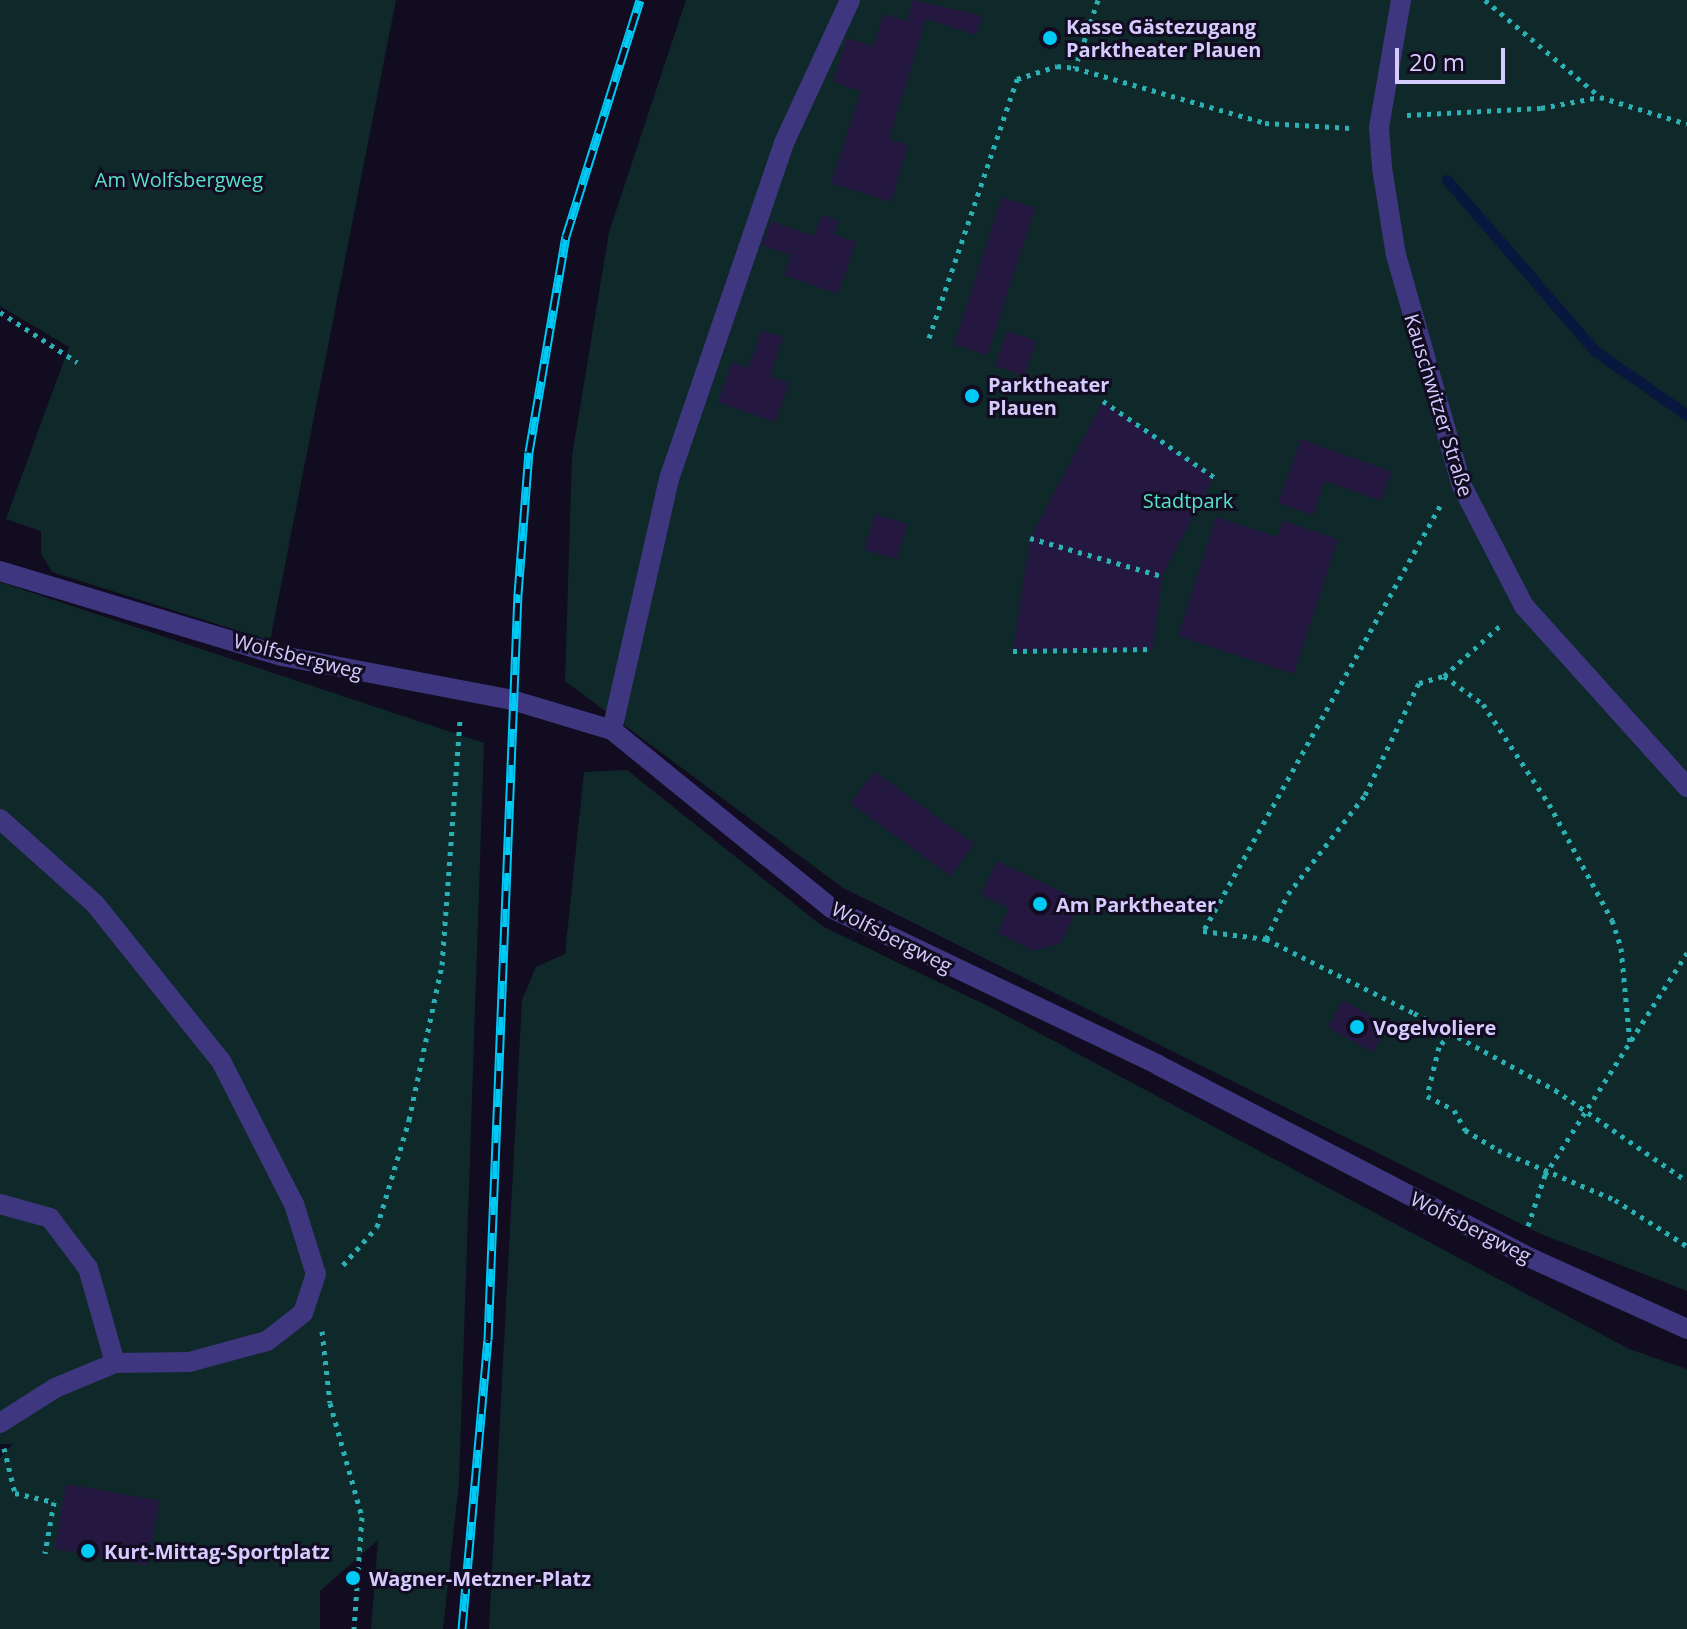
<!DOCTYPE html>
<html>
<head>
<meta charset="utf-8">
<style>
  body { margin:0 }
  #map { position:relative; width:1687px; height:1629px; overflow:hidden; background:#110c20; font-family:"Open Sans",sans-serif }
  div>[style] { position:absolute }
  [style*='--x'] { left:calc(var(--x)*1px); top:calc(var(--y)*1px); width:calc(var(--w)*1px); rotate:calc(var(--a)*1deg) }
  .green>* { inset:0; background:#0f292a }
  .stream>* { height:11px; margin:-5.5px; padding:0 5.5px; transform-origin:5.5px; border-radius:5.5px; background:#08173d }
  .building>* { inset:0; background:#241841; transform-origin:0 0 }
  .path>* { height:5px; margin-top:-2.5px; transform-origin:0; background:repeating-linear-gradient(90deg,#2bb0b4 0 4px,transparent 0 10px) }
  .lane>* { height:20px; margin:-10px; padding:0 10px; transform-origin:10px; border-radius:10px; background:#3f3680 }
  .street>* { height:20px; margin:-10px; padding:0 10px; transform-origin:10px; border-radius:10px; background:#3f3680 }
  .rail>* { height:9px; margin-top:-4.5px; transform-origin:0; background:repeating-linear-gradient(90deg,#110c20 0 18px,#00c9f6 0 36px); box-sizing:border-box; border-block:2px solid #00c9f6 }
  .dots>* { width:22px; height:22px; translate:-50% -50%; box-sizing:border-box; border:4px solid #110c20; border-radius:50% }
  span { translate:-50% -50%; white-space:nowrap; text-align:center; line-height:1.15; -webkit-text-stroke:6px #110c20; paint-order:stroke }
  .poi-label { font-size:20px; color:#d6cbff; font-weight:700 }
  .left { translate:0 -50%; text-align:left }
  .park-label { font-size:20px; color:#55e1ca }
  .street-label { font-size:20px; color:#d6cbff }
  .scale { position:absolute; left:1395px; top:48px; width:110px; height:36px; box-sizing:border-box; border:4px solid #d6cbff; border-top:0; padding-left:10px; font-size:24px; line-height:28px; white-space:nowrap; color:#d6cbff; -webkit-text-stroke:6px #110c20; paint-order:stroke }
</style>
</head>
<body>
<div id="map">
  <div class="green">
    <i style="clip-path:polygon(0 0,396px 0,270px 641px,52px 572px,41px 553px,41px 531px,6px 519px,69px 347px,0 306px)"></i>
    <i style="clip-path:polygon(686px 0,1687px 0,1687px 1291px,1541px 1234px,843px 888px,565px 681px,572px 456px,609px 232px)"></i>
    <i style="clip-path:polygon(0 582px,484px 743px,459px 1482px,443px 1629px,371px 1629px,378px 1540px,320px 1591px,320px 1629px,0 1629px,0 1458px,13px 1444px,0 1444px)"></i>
    <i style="clip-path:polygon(627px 770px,822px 926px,994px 1009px,1629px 1349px,1687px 1369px,1687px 1629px,489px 1629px,522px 1000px,536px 967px,565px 954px,584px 772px)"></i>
  </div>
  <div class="stream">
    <i style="--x:1447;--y:180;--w:226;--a:49.1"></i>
    <i style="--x:1595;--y:351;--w:112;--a:34.8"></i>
  </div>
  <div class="building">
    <i style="clip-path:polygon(913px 0,983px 16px,976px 35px,926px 19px,889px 139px,908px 145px,891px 202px,831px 183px,861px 91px,833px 82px,847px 38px,873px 46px,884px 14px,907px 21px)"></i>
    <i style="left:1002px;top:197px;width:35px;height:155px;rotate:18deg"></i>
    <i style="clip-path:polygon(822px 215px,839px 221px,834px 234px,856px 242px,838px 294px,784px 275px,791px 255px,762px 245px,771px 221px,814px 236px)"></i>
    <i style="clip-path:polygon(762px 330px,783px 337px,770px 376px,789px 383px,775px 422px,718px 402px,732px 362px,748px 368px)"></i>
    <i style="left:1007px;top:331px;width:31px;height:37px;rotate:19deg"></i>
    <i style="clip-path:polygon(1103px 401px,1214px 477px,1162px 576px,1153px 649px,1013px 651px,1030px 538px)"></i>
    <i style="clip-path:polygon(1301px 439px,1392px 472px,1381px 501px,1325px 481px,1313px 515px,1278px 503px)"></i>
    <i style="left:875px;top:514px;width:34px;height:37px;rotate:17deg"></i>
    <i style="clip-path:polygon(1216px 517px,1277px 537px,1283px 521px,1338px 539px,1294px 674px,1178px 636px)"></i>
    <i style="left:874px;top:771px;width:124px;height:40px;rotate:36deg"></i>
    <i style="clip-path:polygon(997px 861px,1081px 901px,1061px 943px,1034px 951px,997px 933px,1009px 908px,981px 895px)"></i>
    <i style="left:1343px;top:1000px;width:52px;height:31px;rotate:30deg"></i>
    <i style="left:66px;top:1484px;width:95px;height:66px;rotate:10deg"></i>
  </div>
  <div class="path">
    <i style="--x:1098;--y:0;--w:72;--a:108.7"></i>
    <i style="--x:1075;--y:68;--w:198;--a:16.1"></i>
    <i style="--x:1265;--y:123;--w:86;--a:3.3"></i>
    <i style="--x:1485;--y:0;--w:150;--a:40.1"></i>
    <i style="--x:1600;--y:97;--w:91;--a:17.2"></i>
    <i style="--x:1407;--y:115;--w:134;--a:-3"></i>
    <i style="--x:1541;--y:108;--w:60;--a:-10.6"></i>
    <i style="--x:0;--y:312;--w:92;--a:33"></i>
    <i style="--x:929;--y:338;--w:274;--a:-71.2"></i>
    <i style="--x:1017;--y:79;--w:42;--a:-18"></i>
    <i style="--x:1057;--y:66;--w:18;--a:6"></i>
    <i style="--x:1103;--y:401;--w:135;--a:34.4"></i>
    <i style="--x:1440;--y:506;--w:487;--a:119.1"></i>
    <i style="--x:1203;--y:931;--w:64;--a:7.2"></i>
    <i style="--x:1266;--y:939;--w:165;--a:26.6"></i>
    <i style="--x:1414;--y:1013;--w:161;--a:28.6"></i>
    <i style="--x:1555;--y:1090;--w:160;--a:34.6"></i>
    <i style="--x:1030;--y:538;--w:137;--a:16.1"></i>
    <i style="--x:1013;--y:651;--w:140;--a:-0.8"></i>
    <i style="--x:1444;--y:676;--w:79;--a:-41.9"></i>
    <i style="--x:1266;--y:939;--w:50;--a:-63.9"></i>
    <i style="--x:1288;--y:894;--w:125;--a:-52.1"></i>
    <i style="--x:1365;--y:795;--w:124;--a:-64.3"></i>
    <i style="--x:1419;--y:683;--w:26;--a:-16"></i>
    <i style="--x:1444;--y:676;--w:48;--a:35.7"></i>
    <i style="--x:1483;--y:704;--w:120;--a:56.6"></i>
    <i style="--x:1549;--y:804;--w:132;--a:61.5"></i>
    <i style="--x:1612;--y:920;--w:29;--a:72"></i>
    <i style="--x:1621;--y:948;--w:96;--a:84.6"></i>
    <i style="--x:1450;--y:1033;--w:18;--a:128"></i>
    <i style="--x:1439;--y:1047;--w:50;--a:103.8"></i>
    <i style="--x:1427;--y:1096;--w:30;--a:27"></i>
    <i style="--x:1454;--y:1110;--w:23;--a:61"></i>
    <i style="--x:1465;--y:1130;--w:39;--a:31"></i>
    <i style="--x:1498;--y:1150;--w:127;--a:23.1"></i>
    <i style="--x:1615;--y:1200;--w:85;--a:32.6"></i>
    <i style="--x:1528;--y:1226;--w:54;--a:-71.6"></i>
    <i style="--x:1545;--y:1175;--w:264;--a:-57.4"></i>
    <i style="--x:343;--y:1265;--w:51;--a:-48.2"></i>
    <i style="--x:377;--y:1227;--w:112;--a:-73.3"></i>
    <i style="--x:409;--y:1120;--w:158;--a:-78"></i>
    <i style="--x:442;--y:965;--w:248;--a:-85.8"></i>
    <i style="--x:322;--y:1331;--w:72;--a:83.7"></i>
    <i style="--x:330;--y:1403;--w:118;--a:74.3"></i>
    <i style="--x:362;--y:1517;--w:112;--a:94.1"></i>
    <i style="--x:4;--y:1448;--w:46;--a:76.3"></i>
    <i style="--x:15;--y:1493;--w:40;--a:13"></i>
    <i style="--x:54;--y:1502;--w:52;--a:100"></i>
  </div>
  <div class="lane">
    <i style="--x:612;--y:730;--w:257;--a:-77.2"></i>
    <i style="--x:669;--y:479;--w:355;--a:-71.1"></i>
    <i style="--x:784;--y:143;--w:157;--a:-65.2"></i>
    <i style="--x:0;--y:1204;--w:52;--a:15.6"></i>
    <i style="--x:50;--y:1218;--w:63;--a:52.8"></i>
    <i style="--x:88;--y:1268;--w:99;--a:74.1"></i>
  </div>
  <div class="street">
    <i style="--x:1401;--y:0;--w:129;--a:99.8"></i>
    <i style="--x:1379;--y:127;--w:41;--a:85.8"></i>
    <i style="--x:1382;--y:168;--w:88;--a:80.9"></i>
    <i style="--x:1396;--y:255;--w:240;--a:74.1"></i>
    <i style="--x:1462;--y:486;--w:135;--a:62.7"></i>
    <i style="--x:1524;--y:606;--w:244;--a:48"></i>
    <i style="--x:0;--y:571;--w:295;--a:16.8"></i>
    <i style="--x:282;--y:656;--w:234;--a:10.8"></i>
    <i style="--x:512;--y:700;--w:104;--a:16.7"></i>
    <i style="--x:612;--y:730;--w:282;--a:39.1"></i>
    <i style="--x:831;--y:908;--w:363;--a:25.6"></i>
    <i style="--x:1158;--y:1065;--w:412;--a:27.4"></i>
    <i style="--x:1524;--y:1255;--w:179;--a:24.4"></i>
    <i style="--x:0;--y:819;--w:127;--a:41.8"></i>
    <i style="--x:95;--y:904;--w:201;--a:51.3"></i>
    <i style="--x:221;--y:1061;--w:161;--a:63"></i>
    <i style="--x:294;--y:1204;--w:73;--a:72.6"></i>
    <i style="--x:316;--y:1274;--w:41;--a:108.4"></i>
    <i style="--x:303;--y:1313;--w:46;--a:142.1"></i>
    <i style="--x:267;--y:1341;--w:81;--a:164.9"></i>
    <i style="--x:189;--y:1362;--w:74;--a:179.2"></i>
    <i style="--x:115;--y:1363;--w:65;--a:157.4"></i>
    <i style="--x:55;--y:1388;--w:65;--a:147.5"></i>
  </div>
  <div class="rail">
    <i style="--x:462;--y:1629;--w:290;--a:-84.9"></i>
    <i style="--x:488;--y:1340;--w:747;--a:-87.7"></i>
    <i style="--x:518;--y:594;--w:142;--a:-85.6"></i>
    <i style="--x:529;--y:452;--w:219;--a:-80.3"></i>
    <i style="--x:566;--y:236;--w:247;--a:-72.6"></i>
  </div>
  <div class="dots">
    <i style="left:1050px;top:38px;background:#00c9f6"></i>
    <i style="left:972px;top:396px;background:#00c9f6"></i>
    <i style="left:1040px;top:904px;background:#00c9f6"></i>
    <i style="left:1357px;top:1027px;background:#00c9f6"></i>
    <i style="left:88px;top:1551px;background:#00c9f6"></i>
    <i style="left:353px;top:1578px;background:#00c9f6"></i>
  </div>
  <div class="poi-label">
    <span class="left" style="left:1066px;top:38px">Kasse Gästezugang<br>Parktheater Plauen</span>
    <span class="left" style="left:988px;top:396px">Parktheater<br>Plauen</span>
    <span class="left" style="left:1056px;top:904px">Am Parktheater</span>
    <span class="left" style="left:1373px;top:1027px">Vogelvoliere</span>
    <span class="left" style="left:104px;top:1551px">Kurt-Mittag-Sportplatz</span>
    <span class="left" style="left:369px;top:1578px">Wagner-Metzner-Platz</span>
  </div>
  <div class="park-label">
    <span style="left:179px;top:179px">Am Wolfsbergweg</span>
    <span style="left:1188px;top:500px">Stadtpark</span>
  </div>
  <div class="street-label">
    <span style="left:1439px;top:405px;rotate:73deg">Kauschwitzer Straße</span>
    <span style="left:298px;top:656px;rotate:14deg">Wolfsbergweg</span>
    <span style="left:892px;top:937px;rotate:27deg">Wolfsbergweg</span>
    <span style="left:1471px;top:1227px;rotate:27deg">Wolfsbergweg</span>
  </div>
  <div class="scale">20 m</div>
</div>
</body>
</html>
